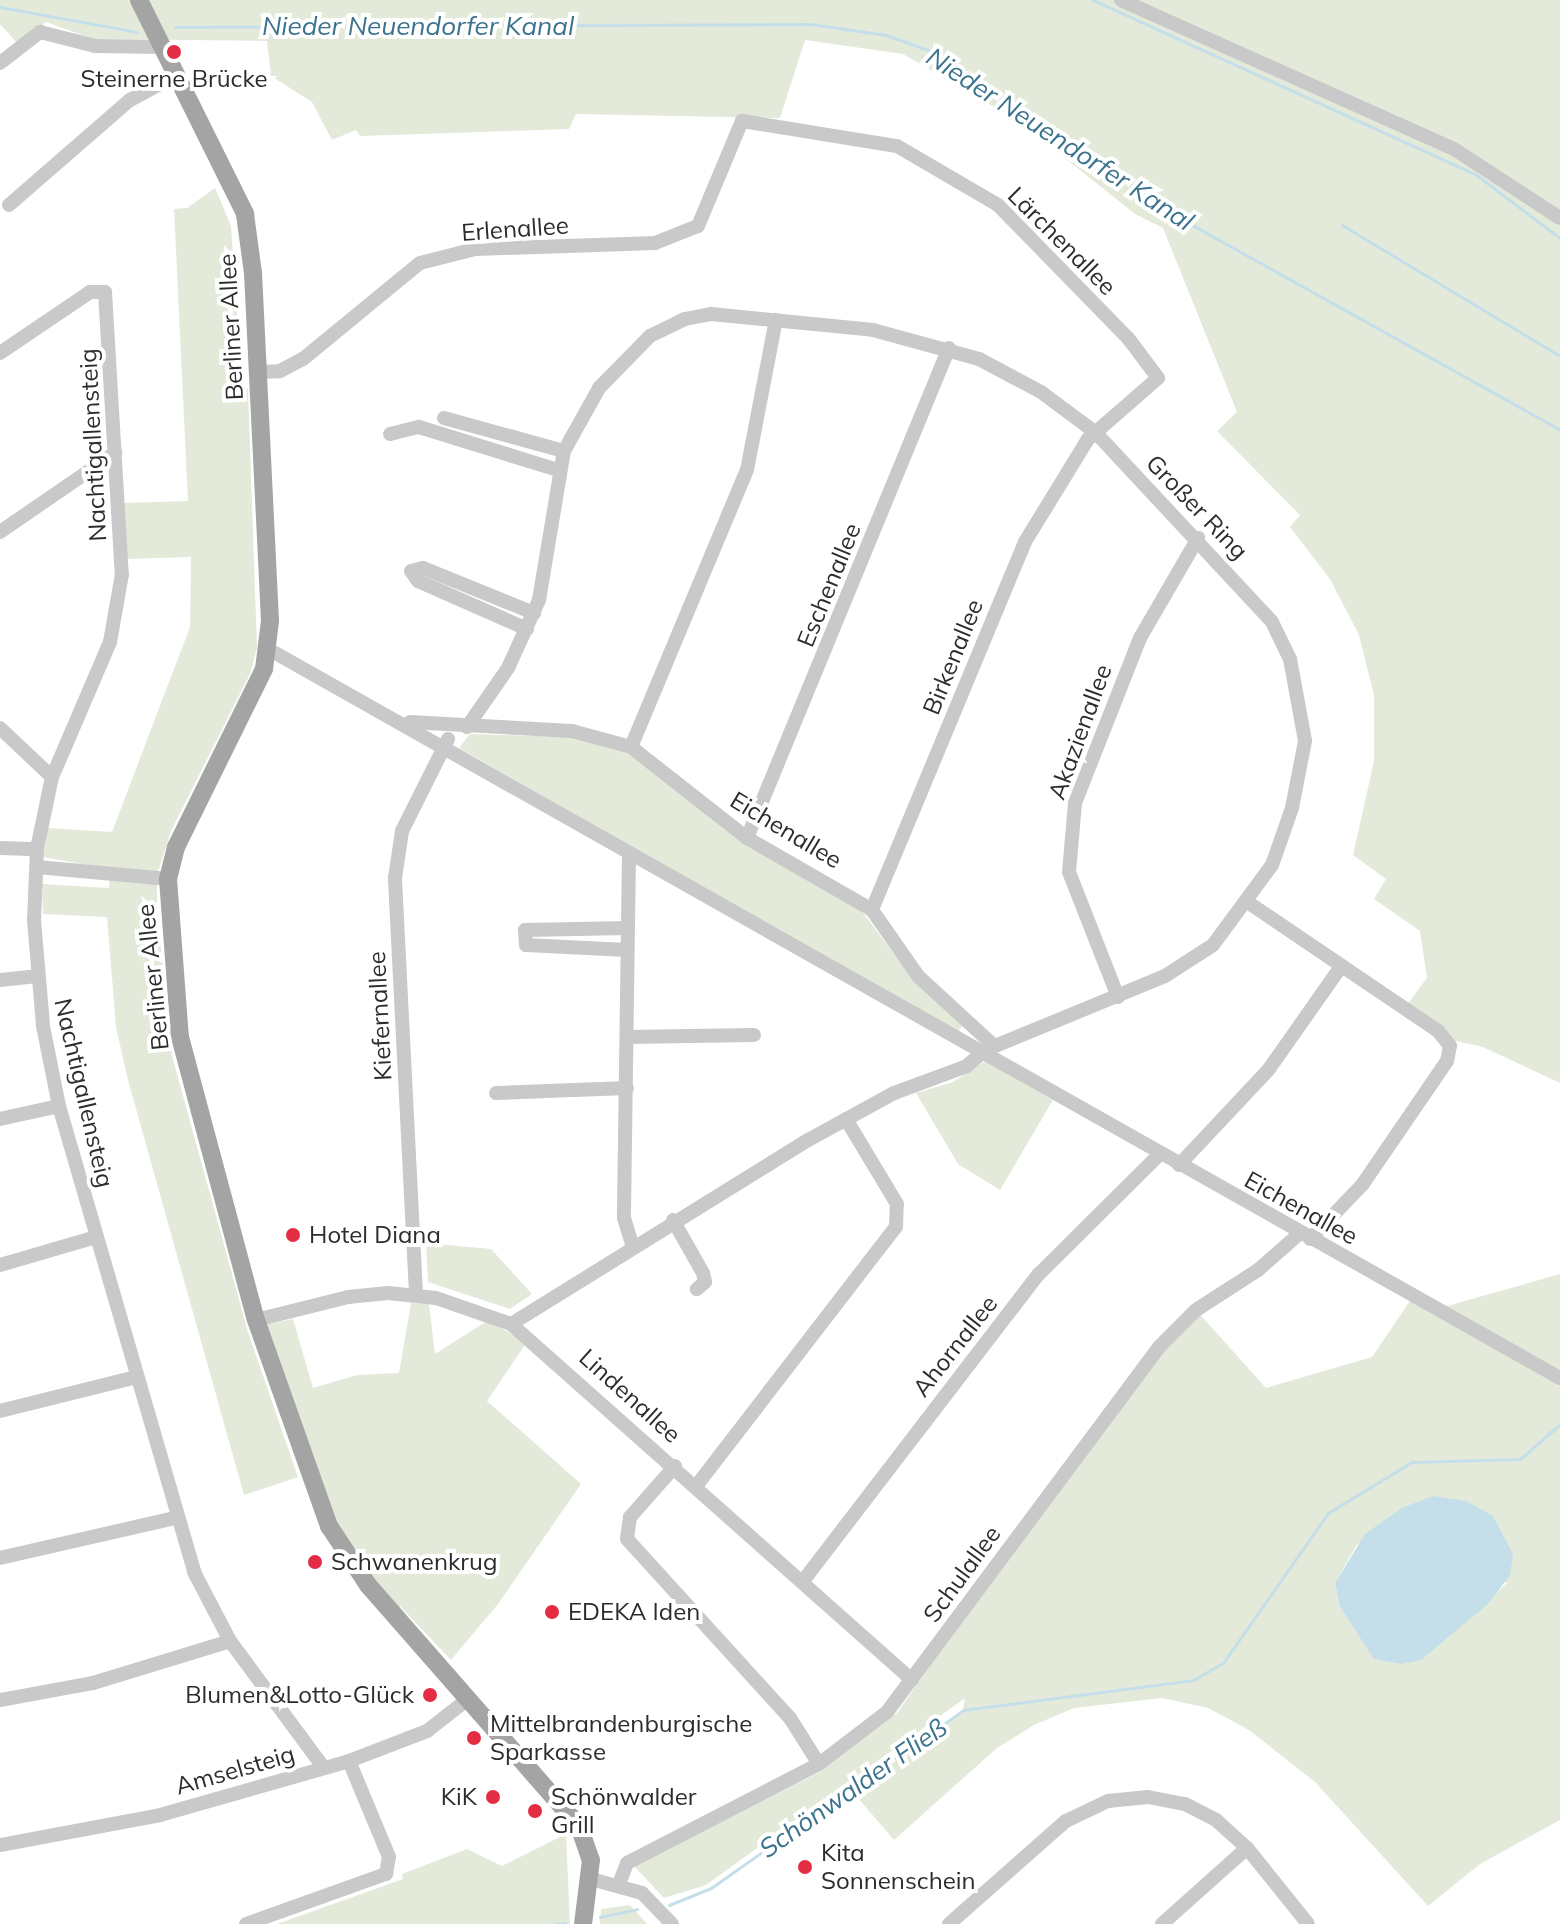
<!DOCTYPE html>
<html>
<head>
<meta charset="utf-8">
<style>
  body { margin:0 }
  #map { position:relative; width:1560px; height:1924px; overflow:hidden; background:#fff; font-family:Mulish,sans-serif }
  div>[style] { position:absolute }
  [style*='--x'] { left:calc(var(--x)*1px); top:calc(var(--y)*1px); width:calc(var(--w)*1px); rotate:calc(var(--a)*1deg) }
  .green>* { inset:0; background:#e3ead9 }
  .water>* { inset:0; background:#c4deea }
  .stream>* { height:3px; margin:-1.5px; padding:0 1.5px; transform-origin:1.5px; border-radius:1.5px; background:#c4deea }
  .minor>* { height:14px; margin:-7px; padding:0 7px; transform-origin:7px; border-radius:7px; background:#c9c9c9 }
  .major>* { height:18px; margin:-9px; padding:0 9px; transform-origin:9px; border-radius:9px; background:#a4a4a4 }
  .dots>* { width:22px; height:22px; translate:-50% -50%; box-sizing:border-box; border:4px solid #fff; border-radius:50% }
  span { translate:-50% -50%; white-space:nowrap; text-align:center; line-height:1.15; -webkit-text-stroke:8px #fff; paint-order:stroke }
  .poi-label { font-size:24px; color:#2c2c2c }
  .left { translate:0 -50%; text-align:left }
  .right { translate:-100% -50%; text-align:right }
  .street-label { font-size:24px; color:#2c2c2c }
  .water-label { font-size:26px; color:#3b728d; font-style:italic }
</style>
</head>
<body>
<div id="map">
  <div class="green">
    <i style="clip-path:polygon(0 0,1560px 0,1560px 1083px,1483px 1047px,1447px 1039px,1404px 1009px,1427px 978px,1420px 931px,1374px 899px,1386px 879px,1353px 855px,1374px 761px,1374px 695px,1359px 635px,1330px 579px,1290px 527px,1300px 515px,1217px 431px,1237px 412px,1163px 228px,1135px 214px,1020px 122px,903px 54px,805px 40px,780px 118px,576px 114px,569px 129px,360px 136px,356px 130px,332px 140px,312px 102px,271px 76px,267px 41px,93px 39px,46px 22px,18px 44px,0 24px)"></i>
    <i style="clip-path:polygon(215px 188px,231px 226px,242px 388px,248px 389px,257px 648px,250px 674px,171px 831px,157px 875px,157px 909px,172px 1056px,248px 1332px,298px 1477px,244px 1495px,128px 1080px,116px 1027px,107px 917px,43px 914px,42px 884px,109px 888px,110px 869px,43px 857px,48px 828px,112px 832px,190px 627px,191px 557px,126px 559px,123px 503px,188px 501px,174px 209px,187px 208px)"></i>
    <i style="clip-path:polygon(470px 734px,570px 737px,635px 756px,665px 776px,725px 830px,858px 906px,912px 978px,963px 1023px,958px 1033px,459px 748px)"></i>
    <i style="clip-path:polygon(985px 1061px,1053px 1100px,1000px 1190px,958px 1164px,916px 1093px,953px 1082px)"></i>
    <i style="clip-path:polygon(426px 1243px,491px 1249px,532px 1294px,510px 1309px,428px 1282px)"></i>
    <i style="clip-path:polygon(evenodd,1560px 1274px,1560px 1820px,1480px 1864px,1428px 1906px,1315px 1782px,1249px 1730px,1208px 1708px,1162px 1698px,1074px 1708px,1034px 1725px,997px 1748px,894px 1840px,852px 1791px,963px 1710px,965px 1698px,706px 1885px,664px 1898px,634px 1866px,820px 1772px,898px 1712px,1042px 1501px,1196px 1310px,1266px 1388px,1372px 1357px,1414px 1295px,1440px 1308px,1560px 1274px,1373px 1530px,1507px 1583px,1445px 1640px,1401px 1664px,1375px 1659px,1340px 1607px,1335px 1583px,1356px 1546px,1373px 1530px)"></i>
    <i style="clip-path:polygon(411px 1303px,429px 1304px,435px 1354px,487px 1321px,527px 1342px,487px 1401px,581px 1484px,498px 1604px,451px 1660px,400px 1606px,400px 1614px,338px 1529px,264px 1325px,293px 1319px,313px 1388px,357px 1375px,399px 1373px)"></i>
    <i style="clip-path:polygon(566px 1834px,570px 1924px,277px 1924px,403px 1879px,402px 1874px,467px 1849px,502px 1866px)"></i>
    <i style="clip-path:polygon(630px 1905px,647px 1924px,600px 1924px,601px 1909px)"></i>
  </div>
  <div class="water">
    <i style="clip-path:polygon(1433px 1496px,1466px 1501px,1493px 1516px,1513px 1554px,1510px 1575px,1489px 1603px,1421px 1660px,1401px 1664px,1374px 1659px,1340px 1607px,1335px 1583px,1365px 1534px,1402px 1508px)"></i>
  </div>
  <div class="stream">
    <i style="--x:1093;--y:0;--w:420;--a:24.5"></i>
    <i style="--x:1475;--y:174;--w:106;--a:37"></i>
    <i style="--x:0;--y:7;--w:139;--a:10.3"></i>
    <i style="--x:175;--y:27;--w:635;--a:-0.27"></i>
    <i style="--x:810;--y:24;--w:77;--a:8.2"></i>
    <i style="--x:886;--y:35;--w:48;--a:19.6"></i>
    <i style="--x:931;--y:51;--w:306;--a:33.8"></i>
    <i style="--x:1185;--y:221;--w:429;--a:29.1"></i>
    <i style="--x:1342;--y:225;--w:254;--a:31"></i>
    <i style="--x:669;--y:1905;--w:45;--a:-22"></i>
    <i style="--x:711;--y:1888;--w:309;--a:-35.2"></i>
    <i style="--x:963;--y:1710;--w:232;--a:-7.4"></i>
    <i style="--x:1193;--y:1680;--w:34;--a:-30"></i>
    <i style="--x:1223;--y:1663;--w:183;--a:-55"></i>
    <i style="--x:1328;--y:1513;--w:98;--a:-31.3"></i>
    <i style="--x:1412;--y:1462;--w:108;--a:-1.6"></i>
    <i style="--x:1520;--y:1459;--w:53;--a:-41.2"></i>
    <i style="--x:600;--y:1917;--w:38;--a:-12"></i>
    <i style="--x:555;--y:1924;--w:10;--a:-6"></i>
  </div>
  <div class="minor">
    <i style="--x:1121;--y:0;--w:365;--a:24.1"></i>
    <i style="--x:1454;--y:149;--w:126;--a:33.1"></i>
    <i style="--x:0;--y:63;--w:51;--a:-37.8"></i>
    <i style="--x:40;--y:32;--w:57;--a:14.3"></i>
    <i style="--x:95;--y:46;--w:68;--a:0.8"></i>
    <i style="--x:9;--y:205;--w:160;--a:-41"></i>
    <i style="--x:130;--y:100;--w:53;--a:-28"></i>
    <i style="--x:0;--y:353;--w:109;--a:-34.1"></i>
    <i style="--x:90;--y:292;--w:15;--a:0"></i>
    <i style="--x:105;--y:292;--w:283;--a:86.6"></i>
    <i style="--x:122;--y:574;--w:69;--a:100"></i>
    <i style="--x:110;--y:642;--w:147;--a:113.2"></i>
    <i style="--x:52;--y:777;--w:74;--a:101.8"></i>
    <i style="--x:37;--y:849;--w:71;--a:92.4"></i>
    <i style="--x:34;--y:920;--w:106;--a:85.1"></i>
    <i style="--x:43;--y:1026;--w:82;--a:78.7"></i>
    <i style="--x:59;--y:1106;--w:485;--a:73.8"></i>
    <i style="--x:194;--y:1572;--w:78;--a:62.4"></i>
    <i style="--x:230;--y:1641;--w:158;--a:53.5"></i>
    <i style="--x:257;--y:372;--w:23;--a:-2"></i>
    <i style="--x:280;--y:371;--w:26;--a:-28"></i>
    <i style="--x:303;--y:359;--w:151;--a:-39.4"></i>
    <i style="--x:420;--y:263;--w:57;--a:-14.3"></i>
    <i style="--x:475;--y:249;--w:180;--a:-1.9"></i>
    <i style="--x:655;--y:243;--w:46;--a:-21.6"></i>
    <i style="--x:698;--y:226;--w:114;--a:-67.3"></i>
    <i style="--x:742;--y:121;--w:157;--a:9.2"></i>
    <i style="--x:897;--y:146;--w:117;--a:30.3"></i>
    <i style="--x:998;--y:205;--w:186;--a:45.7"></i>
    <i style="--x:1128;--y:338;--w:50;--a:53.1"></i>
    <i style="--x:1158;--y:378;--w:93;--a:138.9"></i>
    <i style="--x:1088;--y:439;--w:121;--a:121.5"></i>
    <i style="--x:1025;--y:542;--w:399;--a:112.6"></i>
    <i style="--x:444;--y:418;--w:124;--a:15.4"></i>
    <i style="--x:390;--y:434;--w:30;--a:-14"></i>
    <i style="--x:419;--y:427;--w:145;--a:17.2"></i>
    <i style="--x:0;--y:532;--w:140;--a:-34.5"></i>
    <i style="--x:527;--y:629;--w:119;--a:-156.2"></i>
    <i style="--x:418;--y:581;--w:12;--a:-125"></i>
    <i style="--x:411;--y:571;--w:12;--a:-14"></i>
    <i style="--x:423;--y:568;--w:120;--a:22.1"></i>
    <i style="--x:270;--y:650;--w:1481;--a:29.44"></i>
    <i style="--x:410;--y:722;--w:162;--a:3.2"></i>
    <i style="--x:572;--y:731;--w:61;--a:15.2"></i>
    <i style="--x:631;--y:747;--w:147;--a:38.1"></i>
    <i style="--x:747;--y:838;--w:144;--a:29.9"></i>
    <i style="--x:872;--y:910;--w:80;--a:55.1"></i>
    <i style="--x:918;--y:976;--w:100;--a:42.6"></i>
    <i style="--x:992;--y:1044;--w:33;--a:139"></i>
    <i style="--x:967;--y:1066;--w:78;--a:159.7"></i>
    <i style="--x:894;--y:1093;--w:98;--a:151.3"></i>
    <i style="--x:808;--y:1140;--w:349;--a:148.2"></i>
    <i style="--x:467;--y:727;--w:72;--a:-55.2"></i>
    <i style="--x:508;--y:668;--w:75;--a:-65.5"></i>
    <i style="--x:539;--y:600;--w:151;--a:-80.5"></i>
    <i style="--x:564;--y:451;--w:72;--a:-60.9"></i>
    <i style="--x:599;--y:388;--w:73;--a:-45.6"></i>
    <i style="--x:650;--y:336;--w:39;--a:-26"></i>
    <i style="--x:685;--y:319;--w:26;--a:-11"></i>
    <i style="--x:711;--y:314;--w:163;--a:5.6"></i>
    <i style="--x:873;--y:330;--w:110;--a:15.3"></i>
    <i style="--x:979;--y:359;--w:70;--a:28"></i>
    <i style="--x:1041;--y:392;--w:69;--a:36.7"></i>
    <i style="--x:1096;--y:433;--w:258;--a:47"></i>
    <i style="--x:1272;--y:622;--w:41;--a:64.1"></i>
    <i style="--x:1290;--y:659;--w:83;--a:79.6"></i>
    <i style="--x:1305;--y:741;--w:68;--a:101"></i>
    <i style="--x:1292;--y:808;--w:60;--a:109.3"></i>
    <i style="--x:1272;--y:865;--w:99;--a:126.4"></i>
    <i style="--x:1213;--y:945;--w:57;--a:147.1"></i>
    <i style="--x:1165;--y:976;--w:199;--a:157.6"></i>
    <i style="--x:0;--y:728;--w:71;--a:43.3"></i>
    <i style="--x:631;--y:747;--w:300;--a:-67.3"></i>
    <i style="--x:747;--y:470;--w:153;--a:-79.1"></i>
    <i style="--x:747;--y:838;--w:530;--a:-67.6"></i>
    <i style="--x:0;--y:848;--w:37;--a:2"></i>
    <i style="--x:629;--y:853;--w:365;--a:90.8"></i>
    <i style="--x:624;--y:1218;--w:28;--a:73"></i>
    <i style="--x:37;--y:867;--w:132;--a:5.2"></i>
    <i style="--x:1246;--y:901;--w:232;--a:34.1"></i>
    <i style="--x:1438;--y:1031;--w:19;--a:51"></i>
    <i style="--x:1450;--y:1046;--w:15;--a:101"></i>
    <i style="--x:1447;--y:1061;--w:150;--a:124.4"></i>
    <i style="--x:1362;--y:1185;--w:75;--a:133.9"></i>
    <i style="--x:627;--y:950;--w:101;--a:-177.2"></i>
    <i style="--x:526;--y:945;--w:15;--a:-94"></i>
    <i style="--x:525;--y:930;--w:103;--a:-1.1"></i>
    <i style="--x:0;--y:980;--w:37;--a:-6"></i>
    <i style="--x:1118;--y:997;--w:134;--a:-111.4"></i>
    <i style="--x:1069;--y:872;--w:69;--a:-85"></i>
    <i style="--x:1075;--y:803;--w:177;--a:-68.5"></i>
    <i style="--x:1140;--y:638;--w:116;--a:-59.9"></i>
    <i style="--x:627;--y:1037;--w:127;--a:-0.9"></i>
    <i style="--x:496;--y:1093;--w:131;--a:-2.2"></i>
    <i style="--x:0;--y:1119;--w:60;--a:-12.4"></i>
    <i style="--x:1179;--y:1165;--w:132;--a:-46.8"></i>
    <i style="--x:1269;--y:1069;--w:123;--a:-54.9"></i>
    <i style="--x:673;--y:1220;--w:61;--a:60.5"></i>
    <i style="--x:703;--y:1273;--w:9;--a:77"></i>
    <i style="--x:705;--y:1282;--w:11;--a:139"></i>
    <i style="--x:0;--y:1265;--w:100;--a:-16.3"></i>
    <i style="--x:416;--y:1294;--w:417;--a:-92.9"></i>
    <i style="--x:395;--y:878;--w:48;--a:-81.5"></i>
    <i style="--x:402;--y:831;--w:103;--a:-63.4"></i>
    <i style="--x:256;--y:1320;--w:95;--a:-14"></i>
    <i style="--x:348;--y:1297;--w:40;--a:-5.7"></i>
    <i style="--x:388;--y:1293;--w:48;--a:5.9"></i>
    <i style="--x:436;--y:1298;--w:79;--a:19.1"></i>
    <i style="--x:511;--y:1324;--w:536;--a:41.6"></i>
    <i style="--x:0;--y:1411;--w:140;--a:-14"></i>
    <i style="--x:675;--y:1466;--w:68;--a:131.4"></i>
    <i style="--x:630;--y:1517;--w:22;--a:98"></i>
    <i style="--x:627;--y:1539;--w:242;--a:47.7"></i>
    <i style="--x:790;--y:1718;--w:54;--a:57.8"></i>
    <i style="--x:697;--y:1485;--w:326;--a:-52.4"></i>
    <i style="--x:896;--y:1227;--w:23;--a:-88"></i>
    <i style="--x:897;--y:1204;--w:99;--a:-121"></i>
    <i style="--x:0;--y:1558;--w:180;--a:-12.9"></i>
    <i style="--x:803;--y:1581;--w:386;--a:-52.5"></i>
    <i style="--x:1038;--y:1275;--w:170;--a:-44.8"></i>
    <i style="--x:0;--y:1700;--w:95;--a:-10.4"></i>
    <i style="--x:93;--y:1683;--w:143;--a:-17"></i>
    <i style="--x:0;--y:1845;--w:163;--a:-10.6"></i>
    <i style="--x:160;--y:1815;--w:197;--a:-15.9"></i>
    <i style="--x:349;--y:1761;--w:84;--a:-21"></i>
    <i style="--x:427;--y:1731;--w:52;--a:-38"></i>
    <i style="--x:591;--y:1879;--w:53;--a:15.4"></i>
    <i style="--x:642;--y:1893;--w:43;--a:45.9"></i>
    <i style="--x:619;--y:1884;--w:22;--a:-69"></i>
    <i style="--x:627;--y:1863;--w:216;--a:-27.3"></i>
    <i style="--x:819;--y:1764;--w:86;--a:-37.4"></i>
    <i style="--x:887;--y:1712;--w:455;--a:-53.3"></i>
    <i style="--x:1159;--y:1347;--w:52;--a:-45"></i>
    <i style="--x:1196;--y:1310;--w:74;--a:-32.8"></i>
    <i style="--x:1258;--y:1270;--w:55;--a:-41.3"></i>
    <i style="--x:246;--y:1924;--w:149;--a:-19.7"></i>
    <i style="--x:386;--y:1874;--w:17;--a:-80"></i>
    <i style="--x:389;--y:1857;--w:104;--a:-112.6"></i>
    <i style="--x:949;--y:1924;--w:156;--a:-41.4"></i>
    <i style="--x:1066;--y:1821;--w:47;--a:-25.5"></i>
    <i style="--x:1108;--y:1801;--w:40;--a:-5.7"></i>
    <i style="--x:1148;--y:1797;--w:38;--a:11"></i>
    <i style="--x:1185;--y:1804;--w:35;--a:27"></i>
    <i style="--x:1216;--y:1820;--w:42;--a:42.1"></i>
    <i style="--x:1247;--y:1848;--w:97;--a:51.2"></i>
    <i style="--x:1162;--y:1924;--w:114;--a:-41.8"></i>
  </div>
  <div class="major">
    <i style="--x:139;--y:0;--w:239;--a:63.6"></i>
    <i style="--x:245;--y:214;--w:60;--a:82.3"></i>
    <i style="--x:253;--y:273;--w:348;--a:87.2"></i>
    <i style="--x:270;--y:621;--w:48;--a:97.1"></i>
    <i style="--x:264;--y:669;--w:199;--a:116.3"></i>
    <i style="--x:176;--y:847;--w:33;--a:104"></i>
    <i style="--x:168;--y:879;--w:158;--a:85.7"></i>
    <i style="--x:180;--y:1037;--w:293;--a:75"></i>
    <i style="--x:256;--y:1320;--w:219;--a:70.5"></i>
    <i style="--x:329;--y:1526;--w:71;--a:56.5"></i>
    <i style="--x:368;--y:1585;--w:320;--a:48.8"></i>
    <i style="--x:579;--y:1826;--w:36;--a:71"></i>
    <i style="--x:591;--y:1860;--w:64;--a:97.1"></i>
  </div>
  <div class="dots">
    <i style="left:174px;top:52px;background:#e42c45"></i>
    <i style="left:293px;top:1235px;background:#e42c45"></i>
    <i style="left:315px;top:1562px;background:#e42c45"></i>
    <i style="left:552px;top:1612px;background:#e42c45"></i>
    <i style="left:430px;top:1695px;background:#e42c45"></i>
    <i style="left:474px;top:1738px;background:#e42c45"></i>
    <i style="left:493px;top:1797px;background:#e42c45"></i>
    <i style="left:535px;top:1811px;background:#e42c45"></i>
    <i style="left:805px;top:1867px;background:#e42c45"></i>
  </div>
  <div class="poi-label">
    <span style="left:174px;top:79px">Steinerne Brücke</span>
    <span class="left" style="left:309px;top:1235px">Hotel Diana</span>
    <span class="left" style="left:331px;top:1562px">Schwanenkrug</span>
    <span class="left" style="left:568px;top:1612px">EDEKA Iden</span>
    <span class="right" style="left:414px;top:1695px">Blumen&amp;Lotto-Glück</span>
    <span class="left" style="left:490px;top:1738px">Mittelbrandenburgische<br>Sparkasse</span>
    <span class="right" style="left:477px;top:1797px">KiK</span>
    <span class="left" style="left:551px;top:1811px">Schönwalder<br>Grill</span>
    <span class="left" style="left:821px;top:1867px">Kita<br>Sonnenschein</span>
  </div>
  <div class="street-label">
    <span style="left:515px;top:229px;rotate:-4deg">Erlenallee</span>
    <span style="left:1062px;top:241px;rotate:45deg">Lärchenallee</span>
    <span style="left:231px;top:327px;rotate:-93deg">Berliner Allee</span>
    <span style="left:93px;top:445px;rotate:-93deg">Nachtigallensteig</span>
    <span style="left:1197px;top:507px;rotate:46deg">Großer Ring</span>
    <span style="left:829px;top:585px;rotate:-68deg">Eschenallee</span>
    <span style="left:953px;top:657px;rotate:-68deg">Birkenallee</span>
    <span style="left:1080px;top:732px;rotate:-70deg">Akazienallee</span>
    <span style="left:786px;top:830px;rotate:31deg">Eichenallee</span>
    <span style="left:153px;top:977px;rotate:-96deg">Berliner Allee</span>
    <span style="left:380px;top:1016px;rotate:-93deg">Kiefernallee</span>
    <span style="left:84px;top:1093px;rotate:77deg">Nachtigallensteig</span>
    <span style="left:1301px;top:1208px;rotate:29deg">Eichenallee</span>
    <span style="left:955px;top:1346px;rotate:-52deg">Ahornallee</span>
    <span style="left:630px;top:1396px;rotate:42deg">Lindenallee</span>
    <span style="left:962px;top:1574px;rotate:-54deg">Schulallee</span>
    <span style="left:235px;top:1770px;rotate:-16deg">Amselsteig</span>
  </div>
  <div class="water-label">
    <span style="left:418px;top:26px">Nieder Neuendorfer Kanal</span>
    <span style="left:1060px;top:139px;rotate:33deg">Nieder Neuendorfer Kanal</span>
    <span style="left:853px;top:1788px;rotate:-35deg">Schönwalder Fließ</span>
  </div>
</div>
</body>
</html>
